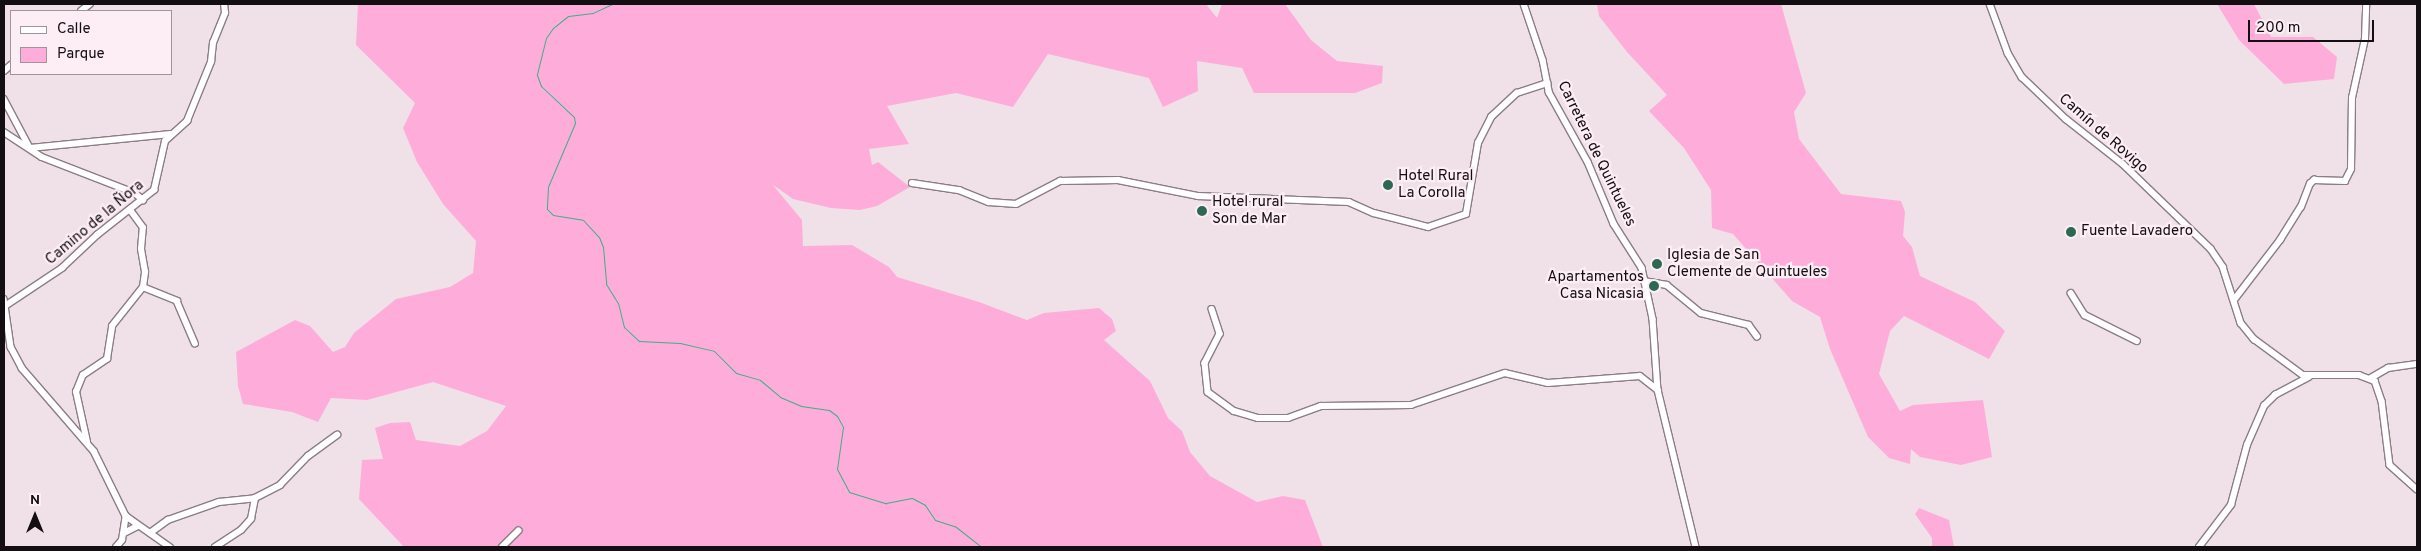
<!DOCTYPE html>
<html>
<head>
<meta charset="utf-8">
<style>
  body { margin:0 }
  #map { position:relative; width:2421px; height:551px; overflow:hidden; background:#f0e0e8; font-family:Overpass,sans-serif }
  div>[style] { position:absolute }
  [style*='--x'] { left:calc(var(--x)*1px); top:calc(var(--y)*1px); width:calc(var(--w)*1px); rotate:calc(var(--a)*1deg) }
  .green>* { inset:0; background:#feadda }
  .stream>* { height:1px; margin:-0.5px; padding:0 0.5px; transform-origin:0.5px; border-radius:0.5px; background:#3caf89 }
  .roads { filter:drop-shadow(1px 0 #8b7d85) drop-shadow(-1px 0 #8b7d85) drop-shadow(0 1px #8b7d85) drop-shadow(0 -1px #8b7d85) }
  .minor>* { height:5.5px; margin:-2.75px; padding:0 2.75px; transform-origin:2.75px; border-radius:2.75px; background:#fff }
  .dots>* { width:14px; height:14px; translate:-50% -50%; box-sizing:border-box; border:2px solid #fdedf5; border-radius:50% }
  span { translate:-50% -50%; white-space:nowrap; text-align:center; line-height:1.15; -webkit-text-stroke:4.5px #fdedf5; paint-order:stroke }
  .street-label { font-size:15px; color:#130e11 }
  .poi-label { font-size:15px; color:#130e11 }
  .left { translate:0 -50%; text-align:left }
  .right { translate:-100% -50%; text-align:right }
  .frame { position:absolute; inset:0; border:5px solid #130e11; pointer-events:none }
  .legend { position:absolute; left:10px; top:10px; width:162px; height:65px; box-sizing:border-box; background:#fdedf5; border:1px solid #9f949a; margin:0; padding:6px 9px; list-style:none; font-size:15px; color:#130e11 }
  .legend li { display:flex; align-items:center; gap:10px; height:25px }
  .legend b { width:25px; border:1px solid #9f949a }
  .north { position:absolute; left:10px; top:491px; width:50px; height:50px; -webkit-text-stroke:4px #fdedf5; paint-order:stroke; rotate:0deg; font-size:14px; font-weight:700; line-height:20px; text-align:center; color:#130e11 }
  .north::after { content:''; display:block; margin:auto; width:18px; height:22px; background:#130e11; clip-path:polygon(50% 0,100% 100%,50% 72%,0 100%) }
  .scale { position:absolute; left:2248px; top:20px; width:126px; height:22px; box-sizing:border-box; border:2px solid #130e11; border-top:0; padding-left:6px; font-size:15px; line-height:18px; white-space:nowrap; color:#130e11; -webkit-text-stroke:4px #fdedf5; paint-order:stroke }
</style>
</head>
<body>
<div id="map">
  <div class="green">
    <i style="clip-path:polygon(358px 4px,1206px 4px,1217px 18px,1222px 4px,1285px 4px,1311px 40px,1337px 61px,1383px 66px,1382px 83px,1355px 93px,1254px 93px,1242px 68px,1197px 61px,1198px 91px,1163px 107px,1149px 78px,1048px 54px,1013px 107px,956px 93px,887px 106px,909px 144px,869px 149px,872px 165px,878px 162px,910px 187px,877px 206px,860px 210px,831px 208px,793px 199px,772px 184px,802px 220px,803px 246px,852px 245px,889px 267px,897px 277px,979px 302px,1027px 320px,1044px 313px,1099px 308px,1112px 319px,1116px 331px,1104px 340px,1150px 381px,1168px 418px,1182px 431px,1190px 452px,1210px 476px,1257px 502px,1283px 496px,1305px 500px,1323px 547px,404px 547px,359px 499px,362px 460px,383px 459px,375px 428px,390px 423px,410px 422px,416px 440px,460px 446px,487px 431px,506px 406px,433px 382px,367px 400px,331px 398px,318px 422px,292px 412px,243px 404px,238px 386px,236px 352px,295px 320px,310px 326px,333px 352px,345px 347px,354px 333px,396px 299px,450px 287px,473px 273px,476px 241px,443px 204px,417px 162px,403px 128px,415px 103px,356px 45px)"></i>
    <i style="clip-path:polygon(1597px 4px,1781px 4px,1806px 93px,1794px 112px,1799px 139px,1841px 194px,1901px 201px,1905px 212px,1903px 236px,1912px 247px,1920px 276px,1975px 302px,2005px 331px,1989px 359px,1904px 316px,1890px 331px,1879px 374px,1900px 411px,1913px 405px,1983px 400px,1992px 457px,1961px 465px,1920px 457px,1911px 449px,1910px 464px,1889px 458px,1868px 437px,1830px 349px,1820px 317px,1792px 301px,1733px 234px,1712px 228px,1711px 190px,1684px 148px,1649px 111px,1667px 95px,1627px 52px,1599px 16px)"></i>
    <i style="clip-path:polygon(2217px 4px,2254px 4px,2271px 37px,2313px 37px,2337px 57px,2334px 79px,2284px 84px,2239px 40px)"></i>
    <i style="clip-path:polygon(1919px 508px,1949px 520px,1954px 547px,1932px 547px,1932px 538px,1915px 514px)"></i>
  </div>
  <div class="stream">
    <i style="--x:612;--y:4;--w:21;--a:155"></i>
    <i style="--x:593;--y:13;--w:25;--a:173"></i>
    <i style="--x:568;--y:16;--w:19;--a:141"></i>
    <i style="--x:553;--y:28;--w:12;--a:125"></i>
    <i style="--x:546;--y:38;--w:38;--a:104"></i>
    <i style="--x:537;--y:75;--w:12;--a:70"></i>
    <i style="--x:541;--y:86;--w:45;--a:43.2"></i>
    <i style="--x:574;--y:117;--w:6;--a:81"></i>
    <i style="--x:575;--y:123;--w:69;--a:112.9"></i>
    <i style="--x:548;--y:187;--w:22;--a:93"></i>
    <i style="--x:547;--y:209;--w:8;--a:45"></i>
    <i style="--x:553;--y:215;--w:30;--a:9"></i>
    <i style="--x:583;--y:220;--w:23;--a:47"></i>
    <i style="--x:599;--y:237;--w:11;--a:68"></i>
    <i style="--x:603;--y:247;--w:37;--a:85"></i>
    <i style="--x:606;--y:284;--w:22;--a:58"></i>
    <i style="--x:618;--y:303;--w:25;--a:76"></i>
    <i style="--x:624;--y:327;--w:21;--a:43"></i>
    <i style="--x:639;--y:341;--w:41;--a:2.8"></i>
    <i style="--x:680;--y:343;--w:35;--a:13"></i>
    <i style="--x:714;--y:351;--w:31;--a:45"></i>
    <i style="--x:736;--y:373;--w:25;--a:16"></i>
    <i style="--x:760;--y:380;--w:26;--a:40"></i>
    <i style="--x:780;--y:397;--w:23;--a:23"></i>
    <i style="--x:801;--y:406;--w:28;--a:8"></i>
    <i style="--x:829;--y:410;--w:10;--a:37"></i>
    <i style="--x:837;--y:416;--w:13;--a:61"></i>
    <i style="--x:843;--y:427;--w:42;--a:98.1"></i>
    <i style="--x:837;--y:469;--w:26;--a:62"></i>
    <i style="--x:849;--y:492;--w:39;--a:17"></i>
    <i style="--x:886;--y:503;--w:26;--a:-11"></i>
    <i style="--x:912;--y:498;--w:15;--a:28"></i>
    <i style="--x:925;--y:505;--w:18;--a:56"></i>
    <i style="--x:935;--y:520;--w:22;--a:18"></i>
    <i style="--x:956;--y:527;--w:33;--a:38"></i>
  </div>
  <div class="roads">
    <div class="minor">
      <i style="--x:1524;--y:4;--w:59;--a:71.3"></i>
      <i style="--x:1543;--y:60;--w:33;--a:79"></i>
      <i style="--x:1549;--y:92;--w:80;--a:60.9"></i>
      <i style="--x:1588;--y:162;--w:67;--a:67.2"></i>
      <i style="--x:1614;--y:224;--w:52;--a:57.5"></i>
      <i style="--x:1642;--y:268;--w:52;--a:77.8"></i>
      <i style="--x:1653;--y:319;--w:71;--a:86"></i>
      <i style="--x:1658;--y:390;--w:162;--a:76.4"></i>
      <i style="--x:1990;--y:4;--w:52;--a:69.8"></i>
      <i style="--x:2008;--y:53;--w:28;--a:60"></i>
      <i style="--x:2022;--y:77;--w:61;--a:43.7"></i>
      <i style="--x:2066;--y:119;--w:73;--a:38.3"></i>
      <i style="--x:2123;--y:164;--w:122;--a:44"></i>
      <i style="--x:2211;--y:249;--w:22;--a:56"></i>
      <i style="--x:2223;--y:267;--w:59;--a:72.2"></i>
      <i style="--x:2241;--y:323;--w:21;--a:51"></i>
      <i style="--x:2254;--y:339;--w:61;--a:36.3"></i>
      <i style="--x:2303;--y:375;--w:56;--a:0"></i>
      <i style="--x:2359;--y:375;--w:17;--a:21"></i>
      <i style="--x:2375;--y:381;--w:21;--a:71"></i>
      <i style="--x:2382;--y:401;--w:64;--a:82.9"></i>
      <i style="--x:2390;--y:465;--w:36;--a:42"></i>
      <i style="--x:81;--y:11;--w:11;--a:-38"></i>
      <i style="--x:4;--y:71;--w:9;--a:-41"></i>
      <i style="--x:4;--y:99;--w:53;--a:62"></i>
      <i style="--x:4;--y:132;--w:45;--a:33.3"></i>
      <i style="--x:42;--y:157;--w:100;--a:21.2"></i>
      <i style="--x:135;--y:193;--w:11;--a:41"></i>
      <i style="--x:30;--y:148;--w:141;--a:-5.7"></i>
      <i style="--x:912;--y:183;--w:48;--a:8.5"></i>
      <i style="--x:959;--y:190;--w:32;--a:22"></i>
      <i style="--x:989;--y:202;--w:27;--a:4"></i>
      <i style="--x:1016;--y:204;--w:50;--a:-27.6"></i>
      <i style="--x:1060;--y:181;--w:58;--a:-1"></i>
      <i style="--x:1118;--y:180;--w:82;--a:11.3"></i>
      <i style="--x:1198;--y:196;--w:151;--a:2.3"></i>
      <i style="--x:1349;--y:202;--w:27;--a:24"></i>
      <i style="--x:1374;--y:213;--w:56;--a:14.5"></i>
      <i style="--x:1428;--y:227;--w:40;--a:-18.9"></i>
      <i style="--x:1466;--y:214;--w:72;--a:-80.4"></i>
      <i style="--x:1478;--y:143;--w:29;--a:-63"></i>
      <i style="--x:1491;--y:117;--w:35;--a:-43"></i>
      <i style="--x:1517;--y:93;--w:32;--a:-18"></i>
      <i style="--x:1644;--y:281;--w:23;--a:10"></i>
      <i style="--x:1667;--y:285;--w:44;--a:39.5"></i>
      <i style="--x:1701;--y:313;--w:49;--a:14"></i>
      <i style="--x:1749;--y:325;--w:14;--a:54"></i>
      <i style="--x:143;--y:287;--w:37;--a:22"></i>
      <i style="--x:177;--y:301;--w:46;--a:66.8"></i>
      <i style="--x:2071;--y:293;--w:26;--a:58"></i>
      <i style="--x:2085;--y:315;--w:58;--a:26.6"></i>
      <i style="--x:4;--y:299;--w:49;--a:81.7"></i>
      <i style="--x:11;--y:347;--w:24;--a:62"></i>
      <i style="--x:22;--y:368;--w:110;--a:49.1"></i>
      <i style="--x:94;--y:451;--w:72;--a:63.8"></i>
      <i style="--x:126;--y:516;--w:54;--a:35.2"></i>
      <i style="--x:2234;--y:300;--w:76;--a:-52.5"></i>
      <i style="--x:2280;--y:240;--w:39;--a:-58"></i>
      <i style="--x:2301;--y:207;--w:25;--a:-69"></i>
      <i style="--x:2310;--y:184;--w:6;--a:-45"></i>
      <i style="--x:2314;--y:180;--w:31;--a:2"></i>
      <i style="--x:2345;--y:181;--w:13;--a:-63"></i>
      <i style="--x:2351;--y:169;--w:71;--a:-89.2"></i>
      <i style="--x:2352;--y:98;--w:60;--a:-77.6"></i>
      <i style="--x:2365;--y:39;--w:35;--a:-88"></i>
      <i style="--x:5;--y:306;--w:69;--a:-33.7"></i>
      <i style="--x:62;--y:268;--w:48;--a:-43.3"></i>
      <i style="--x:97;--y:235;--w:73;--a:-38.3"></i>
      <i style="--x:154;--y:190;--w:50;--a:-77.3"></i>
      <i style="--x:165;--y:141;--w:30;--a:-42"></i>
      <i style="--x:187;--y:121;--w:64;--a:-67.9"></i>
      <i style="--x:211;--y:62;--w:19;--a:-84"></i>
      <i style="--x:213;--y:43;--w:32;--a:-68"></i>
      <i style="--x:225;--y:13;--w:9;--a:-96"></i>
      <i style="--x:1212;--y:309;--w:26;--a:72"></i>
      <i style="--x:1220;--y:334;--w:33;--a:117"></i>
      <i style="--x:1205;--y:363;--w:29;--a:84"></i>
      <i style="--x:1208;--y:392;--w:32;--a:36"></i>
      <i style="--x:1234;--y:411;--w:25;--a:16"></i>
      <i style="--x:1258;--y:418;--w:30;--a:0"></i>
      <i style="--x:1288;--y:418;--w:35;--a:-20"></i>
      <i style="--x:1321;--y:406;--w:90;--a:-0.6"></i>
      <i style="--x:1411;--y:405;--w:99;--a:-18.8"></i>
      <i style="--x:1505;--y:373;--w:44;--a:13.1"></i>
      <i style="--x:1548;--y:383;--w:92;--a:-4.4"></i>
      <i style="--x:1640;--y:376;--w:23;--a:38"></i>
      <i style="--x:2371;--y:378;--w:20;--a:-30"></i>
      <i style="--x:2388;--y:368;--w:29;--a:-8"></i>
      <i style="--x:87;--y:442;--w:51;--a:-102.4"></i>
      <i style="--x:76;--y:392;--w:18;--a:-68"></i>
      <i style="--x:83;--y:375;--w:29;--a:-34"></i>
      <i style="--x:107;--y:359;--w:33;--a:-81"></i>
      <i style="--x:112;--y:326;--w:50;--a:-51.5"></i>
      <i style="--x:143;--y:287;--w:15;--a:-82"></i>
      <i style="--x:145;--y:272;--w:23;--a:-100"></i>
      <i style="--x:141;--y:249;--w:21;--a:-85"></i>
      <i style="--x:143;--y:228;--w:22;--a:-126"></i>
      <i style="--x:124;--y:533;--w:16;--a:-27"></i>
      <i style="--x:150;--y:533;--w:22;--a:-36"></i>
      <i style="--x:168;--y:520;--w:54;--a:-19.4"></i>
      <i style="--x:219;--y:502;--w:36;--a:-6"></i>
      <i style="--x:116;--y:547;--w:9;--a:-49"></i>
      <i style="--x:122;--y:540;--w:24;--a:-81"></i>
      <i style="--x:215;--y:547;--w:31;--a:-33"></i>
      <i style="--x:241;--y:530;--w:15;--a:-48"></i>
      <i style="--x:251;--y:519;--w:21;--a:-79"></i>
      <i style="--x:255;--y:498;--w:28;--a:-27"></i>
      <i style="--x:280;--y:485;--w:40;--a:-46"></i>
      <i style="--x:308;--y:456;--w:36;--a:-36"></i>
      <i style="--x:502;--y:547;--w:23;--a:-45"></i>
      <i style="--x:2199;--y:547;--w:53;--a:-52.7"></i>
      <i style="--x:2231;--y:505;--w:62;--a:-75.1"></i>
      <i style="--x:2247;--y:445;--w:43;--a:-66.4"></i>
      <i style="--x:2264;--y:406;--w:16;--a:-45"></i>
      <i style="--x:2275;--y:395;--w:38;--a:-28"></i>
    </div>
  </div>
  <div class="dots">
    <i style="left:1388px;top:185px;background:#2c6852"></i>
    <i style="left:1202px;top:211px;background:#2c6852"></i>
    <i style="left:2071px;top:232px;background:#2c6852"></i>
    <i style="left:1657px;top:264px;background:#2c6852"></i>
    <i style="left:1654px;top:286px;background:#2c6852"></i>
  </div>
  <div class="street-label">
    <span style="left:2103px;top:134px;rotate:41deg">Camín de Rovigo</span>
    <span style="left:1596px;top:154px;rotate:64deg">Carretera de Quintueles</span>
    <span style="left:95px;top:223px;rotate:-40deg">Camino de la Ñora</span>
  </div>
  <div class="poi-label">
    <span class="left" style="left:1398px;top:185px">Hotel Rural<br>La Corolla</span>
    <span class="left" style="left:1212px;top:211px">Hotel rural<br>Son de Mar</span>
    <span class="left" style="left:2081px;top:232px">Fuente Lavadero</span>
    <span class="left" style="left:1667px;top:264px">Iglesia de San<br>Clemente de Quintueles</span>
    <span class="right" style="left:1644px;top:286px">Apartamentos<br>Casa Nicasia</span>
  </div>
  <div class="frame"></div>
  <ul class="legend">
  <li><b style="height:6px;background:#fff"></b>Calle</li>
  <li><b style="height:14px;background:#feadda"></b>Parque</li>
  </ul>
  <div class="north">N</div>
  <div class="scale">200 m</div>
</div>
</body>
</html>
